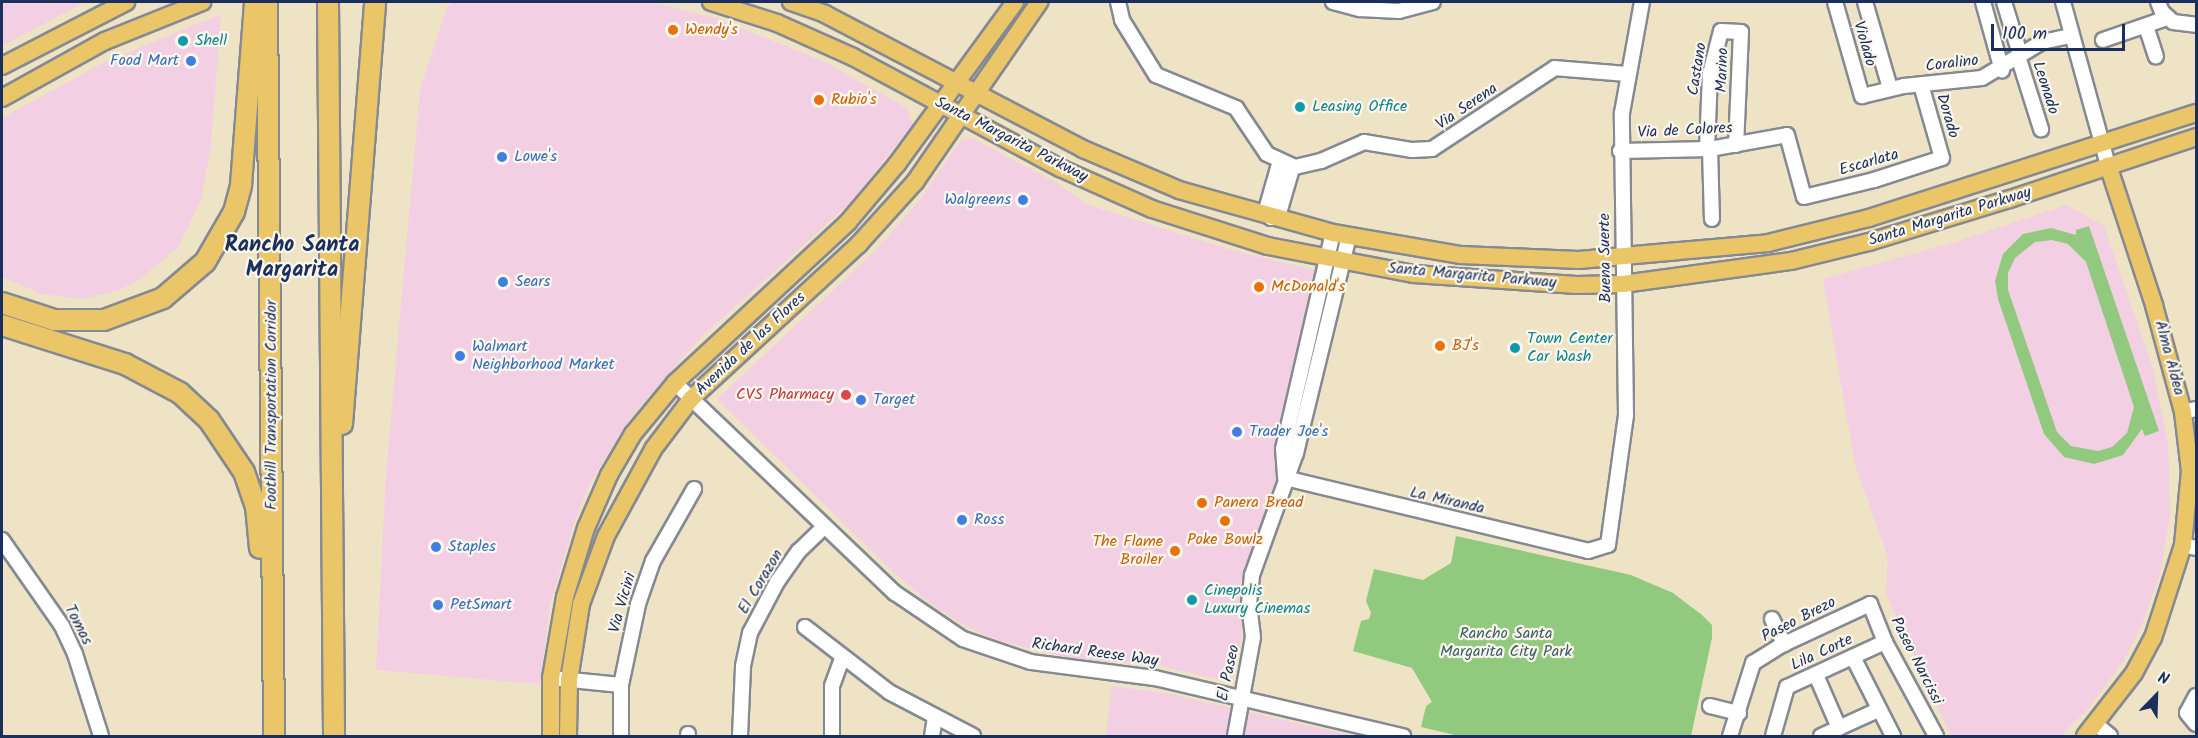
<!DOCTYPE html>
<html>
<head>
<meta charset="utf-8">
<style>
  body { margin:0 }
  #map { position:relative; width:2198px; height:738px; overflow:hidden; background:#efe3c5; font-family:Kalam,sans-serif }
  div>[style] { position:absolute }
  [style*='--x'] { left:calc(var(--x)*1px); top:calc(var(--y)*1px); width:calc(var(--w)*1px); rotate:calc(var(--a)*1deg) }
  .built>* { inset:0; background:#f2cfe2 }
  .green>* { inset:0; background:#91ca7e }
  .roads { filter:drop-shadow(2px 0 #858992) drop-shadow(-2px 0 #858992) drop-shadow(0 2px #858992) drop-shadow(0 -2px #858992) }
  .minor>* { height:14px; margin:-7px; padding:0 7px; transform-origin:7px; border-radius:7px; background:#fff }
  .major>* { height:16px; margin:-8px; padding:0 8px; transform-origin:8px; border-radius:8px; background:#ebc669 }
  .highway>* { height:20px; margin:-10px; padding:0 10px; transform-origin:10px; border-radius:10px; background:#ebc669 }
  .dots>* { width:16px; height:16px; translate:-50% -50%; box-sizing:border-box; border:3px solid #fbf7ec; border-radius:50% }
  span { translate:-50% -50%; white-space:nowrap; text-align:center; line-height:1.15; -webkit-text-stroke:4.5px #fbf7ec; paint-order:stroke }
  .food-label { font-size:16px; color:#c56008 }
  .left { translate:0 -50%; text-align:left }
  .right { translate:-100% -50%; text-align:right }
  .culture-label { font-size:16px; color:#0d838f }
  .street-label { font-size:16px; color:#1b2f5e }
  .shop-label { font-size:16px; color:#366cbe }
  .health-label { font-size:16px; color:#be3a42 }
  .park-label { font-size:16px; color:#3e5e68 }
  .district-label { font-size:22px; color:#1b2f5e; font-weight:700 }
  .frame { position:absolute; inset:0; border:3px solid #1b2f5e; pointer-events:none }
  .north { position:absolute; left:2126px; top:666px; width:60px; height:60px; -webkit-text-stroke:4px #fbf7ec; paint-order:stroke; rotate:23deg; font-size:16px; font-weight:700; line-height:24px; text-align:center; color:#1b2f5e }
  .north::after { content:''; display:block; margin:auto; width:21px; height:27px; background:#1b2f5e; clip-path:polygon(50% 0,100% 100%,50% 72%,0 100%) }
  .scale { position:absolute; left:1991px; top:24px; width:134px; height:27px; box-sizing:border-box; border:3px solid #1b2f5e; border-top:0; padding-left:8px; font-size:18px; line-height:21px; white-space:nowrap; color:#1b2f5e; -webkit-text-stroke:4px #fbf7ec; paint-order:stroke }
</style>
</head>
<body>
<div id="map">
  <div class="built">
    <i style="clip-path:polygon(2px 2px,85px 2px,2px 46px)"></i>
    <i style="clip-path:polygon(452px 2px,649px 2px,719px 19px,825px 62px,908px 109px,913px 124px,850px 203px,698px 340px,628px 421px,588px 487px,574px 524px,550px 604px,540px 684px,376px 670px,386px 474px,420px 90px,447px 7px)"></i>
    <i style="clip-path:polygon(221px 14px,211px 145px,201px 200px,178px 247px,138px 281px,119px 290px,83px 299px,41px 294px,3px 277px,2px 118px,103px 63px)"></i>
    <i style="clip-path:polygon(972px 138px,1058px 184px,1088px 205px,1235px 251px,1315px 270px,1321px 282px,1262px 545px,1242px 577px,1239px 595px,1242px 637px,1231px 676px,1221px 680px,1152px 664px,1076px 660px,997px 640px,960px 623px,923px 598px,885px 564px,717px 399px,876px 250px,919px 201px,961px 140px)"></i>
    <i style="clip-path:polygon(2066px 205px,2104px 226px,2153px 369px,2168px 444px,2170px 517px,2160px 573px,2143px 622px,2124px 660px,2087px 710px,2060px 736px,1951px 736px,1886px 593px,1888px 557px,1855px 465px,1823px 279px,1956px 242px)"></i>
    <i style="clip-path:polygon(1112px 686px,1170px 694px,1353px 736px,1106px 736px)"></i>
  </div>
  <div class="green">
    <i style="clip-path:polygon(evenodd,2089px 226px,2159px 431px,2145px 436px,2142px 429px,2123px 455px,2094px 464px,2064px 457px,2044px 434px,1998px 299px,1995px 281px,2003px 254px,2023px 234px,2051px 228px,2076px 235px,2076px 230px,2089px 226px,2052px 240px,2068px 244px,2086px 262px,2134px 407px,2127px 433px,2112px 447px,2098px 451px,2071px 446px,2057px 432px,2008px 290px,2008px 273px,2015px 258px,2035px 242px,2052px 240px)"></i>
    <i style="clip-path:polygon(1456px 536px,1631px 575px,1673px 593px,1702px 615px,1712px 625px,1712px 638px,1691px 736px,1459px 736px,1421px 727px,1426px 706px,1432px 702px,1412px 668px,1353px 651px,1361px 621px,1369px 619px,1371px 613px,1366px 601px,1374px 569px,1423px 580px,1451px 563px)"></i>
  </div>
  <div class="roads">
    <div class="minor">
      <i style="--x:1118;--y:2;--w:18;--a:77"></i>
      <i style="--x:1122;--y:20;--w:65;--a:58.3"></i>
      <i style="--x:1156;--y:75;--w:87;--a:22.4"></i>
      <i style="--x:1236;--y:108;--w:55;--a:56"></i>
      <i style="--x:1267;--y:154;--w:31;--a:25"></i>
      <i style="--x:1295;--y:167;--w:27;--a:-13"></i>
      <i style="--x:1321;--y:161;--w:47;--a:-23.8"></i>
      <i style="--x:1364;--y:142;--w:49;--a:9.5"></i>
      <i style="--x:1412;--y:150;--w:20;--a:-3"></i>
      <i style="--x:1432;--y:149;--w:147;--a:-33.4"></i>
      <i style="--x:1555;--y:68;--w:71;--a:4.8"></i>
      <i style="--x:1333;--y:2;--w:28;--a:15"></i>
      <i style="--x:1360;--y:9;--w:39;--a:3"></i>
      <i style="--x:1399;--y:11;--w:35;--a:-15"></i>
      <i style="--x:1835;--y:2;--w:98;--a:74"></i>
      <i style="--x:1862;--y:96;--w:43;--a:-13.4"></i>
      <i style="--x:1904;--y:86;--w:78;--a:-5.9"></i>
      <i style="--x:1982;--y:78;--w:70;--a:-31"></i>
      <i style="--x:2042;--y:42;--w:30;--a:-12"></i>
      <i style="--x:1865;--y:2;--w:90;--a:73.8"></i>
      <i style="--x:1983;--y:2;--w:71;--a:74.4"></i>
      <i style="--x:2004;--y:2;--w:54;--a:72.9"></i>
      <i style="--x:2063;--y:2;--w:169;--a:74.6"></i>
      <i style="--x:2158;--y:2;--w:11;--a:68"></i>
      <i style="--x:2162;--y:12;--w:15;--a:42"></i>
      <i style="--x:2173;--y:22;--w:23;--a:7"></i>
      <i style="--x:2146;--y:26;--w:32;--a:72"></i>
      <i style="--x:2103;--y:40;--w:68;--a:-19"></i>
      <i style="--x:2018;--y:56;--w:77;--a:72.5"></i>
      <i style="--x:1707;--y:149;--w:75;--a:-87.7"></i>
      <i style="--x:1710;--y:74;--w:44;--a:-75.7"></i>
      <i style="--x:1721;--y:31;--w:20;--a:3"></i>
      <i style="--x:1741;--y:32;--w:113;--a:92.5"></i>
      <i style="--x:1710;--y:149;--w:70;--a:88.4"></i>
      <i style="--x:1620;--y:151;--w:90;--a:-1.3"></i>
      <i style="--x:1710;--y:149;--w:78;--a:-10.3"></i>
      <i style="--x:1787;--y:135;--w:64;--a:74.7"></i>
      <i style="--x:1804;--y:197;--w:72;--a:-13.7"></i>
      <i style="--x:1874;--y:180;--w:71;--a:-17.9"></i>
      <i style="--x:1942;--y:158;--w:76;--a:-106"></i>
      <i style="--x:1286;--y:164;--w:9;--a:58"></i>
      <i style="--x:1291;--y:172;--w:43;--a:106.3"></i>
      <i style="--x:1279;--y:213;--w:9;--a:148"></i>
      <i style="--x:1271;--y:218;--w:9;--a:-122"></i>
      <i style="--x:1266;--y:210;--w:44;--a:-74.1"></i>
      <i style="--x:1278;--y:168;--w:9;--a:-27"></i>
      <i style="--x:675;--y:383;--w:304;--a:43.7"></i>
      <i style="--x:895;--y:593;--w:82;--a:34.1"></i>
      <i style="--x:963;--y:639;--w:72;--a:18.7"></i>
      <i style="--x:1031;--y:662;--w:125;--a:7.4"></i>
      <i style="--x:1155;--y:678;--w:255;--a:13.2"></i>
      <i style="--x:2183;--y:412;--w:13;--a:-13"></i>
      <i style="--x:1285;--y:476;--w:27;--a:-94"></i>
      <i style="--x:1283;--y:449;--w:222;--a:-77"></i>
      <i style="--x:1285;--y:478;--w:312;--a:13.5"></i>
      <i style="--x:1588;--y:551;--w:21;--a:-17"></i>
      <i style="--x:1608;--y:545;--w:131;--a:-82.1"></i>
      <i style="--x:1626;--y:415;--w:302;--a:-90.8"></i>
      <i style="--x:1622;--y:113;--w:113;--a:-79.8"></i>
      <i style="--x:2;--y:540;--w:105;--a:55.1"></i>
      <i style="--x:62;--y:626;--w:31;--a:65"></i>
      <i style="--x:75;--y:654;--w:86;--a:72.4"></i>
      <i style="--x:2183;--y:545;--w:13;--a:13"></i>
      <i style="--x:1772;--y:619;--w:28;--a:64"></i>
      <i style="--x:805;--y:627;--w:106;--a:37.7"></i>
      <i style="--x:889;--y:692;--w:95;--a:27.6"></i>
      <i style="--x:1853;--y:657;--w:89;--a:63.1"></i>
      <i style="--x:1816;--y:675;--w:58;--a:66.5"></i>
      <i style="--x:551;--y:678;--w:70;--a:5.7"></i>
      <i style="--x:2196;--y:696;--w:19;--a:118"></i>
      <i style="--x:2187;--y:713;--w:14;--a:51"></i>
      <i style="--x:1710;--y:706;--w:30;--a:14"></i>
      <i style="--x:2097;--y:725;--w:17;--a:40"></i>
      <i style="--x:621;--y:736;--w:51;--a:-90"></i>
      <i style="--x:621;--y:685;--w:83;--a:-78.1"></i>
      <i style="--x:638;--y:604;--w:46;--a:-70.8"></i>
      <i style="--x:653;--y:561;--w:83;--a:-60.3"></i>
      <i style="--x:688;--y:736;--w:2;--a:-90"></i>
      <i style="--x:740;--y:736;--w:70;--a:-87.5"></i>
      <i style="--x:743;--y:666;--w:34;--a:-78"></i>
      <i style="--x:750;--y:633;--w:58;--a:-62.1"></i>
      <i style="--x:777;--y:582;--w:38;--a:-55"></i>
      <i style="--x:799;--y:551;--w:35;--a:-44"></i>
      <i style="--x:832;--y:736;--w:50;--a:-90"></i>
      <i style="--x:832;--y:686;--w:30;--a:-70"></i>
      <i style="--x:932;--y:736;--w:18;--a:-81"></i>
      <i style="--x:1235;--y:736;--w:101;--a:-79.7"></i>
      <i style="--x:1253;--y:637;--w:33;--a:-97"></i>
      <i style="--x:1249;--y:604;--w:29;--a:-84"></i>
      <i style="--x:1252;--y:575;--w:130;--a:-70.2"></i>
      <i style="--x:1296;--y:453;--w:223;--a:-76.3"></i>
      <i style="--x:1730;--y:736;--w:77;--a:-72.5"></i>
      <i style="--x:1753;--y:663;--w:36;--a:-32"></i>
      <i style="--x:1784;--y:644;--w:95;--a:-24.9"></i>
      <i style="--x:1870;--y:604;--w:41;--a:68.5"></i>
      <i style="--x:1885;--y:642;--w:107;--a:61.5"></i>
      <i style="--x:1773;--y:736;--w:51;--a:-74.1"></i>
      <i style="--x:1787;--y:687;--w:108;--a:-24.7"></i>
      <i style="--x:1821;--y:736;--w:63;--a:-24.5"></i>
    </div>
    <div class="major">
      <i style="--x:711;--y:2;--w:69;--a:17.7"></i>
      <i style="--x:777;--y:23;--w:83;--a:24.1"></i>
      <i style="--x:853;--y:57;--w:235;--a:28.2"></i>
      <i style="--x:1060;--y:168;--w:101;--a:24"></i>
      <i style="--x:1152;--y:209;--w:122;--a:17.7"></i>
      <i style="--x:1268;--y:246;--w:149;--a:10.9"></i>
      <i style="--x:1414;--y:274;--w:163;--a:3.9"></i>
      <i style="--x:1577;--y:285;--w:46;--a:-1.2"></i>
      <i style="--x:1623;--y:284;--w:170;--a:-7.8"></i>
      <i style="--x:1791;--y:261;--w:80;--a:-13.7"></i>
      <i style="--x:1869;--y:242;--w:147;--a:-17"></i>
      <i style="--x:2010;--y:199;--w:196;--a:-18.4"></i>
      <i style="--x:791;--y:2;--w:36;--a:19"></i>
      <i style="--x:825;--y:14;--w:291;--a:27.6"></i>
      <i style="--x:1083;--y:149;--w:104;--a:23.1"></i>
      <i style="--x:1179;--y:190;--w:160;--a:15.6"></i>
      <i style="--x:1333;--y:233;--w:130;--a:9.8"></i>
      <i style="--x:1461;--y:255;--w:118;--a:2.4"></i>
      <i style="--x:1579;--y:260;--w:190;--a:-5.1"></i>
      <i style="--x:1768;--y:243;--w:104;--a:-13.9"></i>
      <i style="--x:1869;--y:218;--w:343;--a:-17.8"></i>
      <i style="--x:2;--y:66;--w:140;--a:-27.3"></i>
      <i style="--x:2;--y:98;--w:118;--a:-29"></i>
      <i style="--x:105;--y:41;--w:105;--a:-21.9"></i>
      <i style="--x:551;--y:736;--w:58;--a:-90"></i>
      <i style="--x:551;--y:678;--w:82;--a:-80.2"></i>
      <i style="--x:565;--y:597;--w:72;--a:-73.1"></i>
      <i style="--x:586;--y:528;--w:58;--a:-66.5"></i>
      <i style="--x:609;--y:475;--w:48;--a:-59.7"></i>
      <i style="--x:633;--y:434;--w:66;--a:-50.5"></i>
      <i style="--x:675;--y:383;--w:236;--a:-42.9"></i>
      <i style="--x:848;--y:222;--w:76;--a:-49.8"></i>
      <i style="--x:897;--y:164;--w:200;--a:-53.9"></i>
      <i style="--x:568;--y:736;--w:56;--a:-89"></i>
      <i style="--x:569;--y:680;--w:77;--a:-81"></i>
      <i style="--x:581;--y:604;--w:72;--a:-69.8"></i>
      <i style="--x:606;--y:536;--w:100;--a:-61.4"></i>
      <i style="--x:654;--y:448;--w:61;--a:-52.9"></i>
      <i style="--x:691;--y:399;--w:229;--a:-42.7"></i>
      <i style="--x:859;--y:244;--w:84;--a:-47.9"></i>
      <i style="--x:915;--y:182;--w:219;--a:-55.4"></i>
      <i style="--x:2085;--y:736;--w:80;--a:-52.1"></i>
      <i style="--x:2134;--y:673;--w:40;--a:-62"></i>
      <i style="--x:2153;--y:638;--w:98;--a:-72.1"></i>
      <i style="--x:2183;--y:545;--w:74;--a:-84.6"></i>
      <i style="--x:2190;--y:471;--w:59;--a:-96.8"></i>
      <i style="--x:2183;--y:412;--w:111;--a:-105.2"></i>
      <i style="--x:2154;--y:305;--w:147;--a:-108.2"></i>
    </div>
    <div class="highway">
      <i style="--x:267;--y:2;--w:734;--a:89.45"></i>
      <i style="--x:328;--y:2;--w:734;--a:89.53"></i>
      <i style="--x:2;--y:303;--w:55;--a:18.1"></i>
      <i style="--x:54;--y:320;--w:50;--a:0"></i>
      <i style="--x:104;--y:320;--w:63;--a:-20.4"></i>
      <i style="--x:163;--y:298;--w:55;--a:-40.6"></i>
      <i style="--x:205;--y:262;--w:58;--a:-59.9"></i>
      <i style="--x:234;--y:212;--w:28;--a:-75"></i>
      <i style="--x:241;--y:185;--w:184;--a:-85.6"></i>
      <i style="--x:2;--y:325;--w:129;--a:17.6"></i>
      <i style="--x:125;--y:364;--w:62;--a:27.8"></i>
      <i style="--x:180;--y:393;--w:40;--a:43"></i>
      <i style="--x:209;--y:420;--w:63;--a:56.1"></i>
      <i style="--x:244;--y:472;--w:36;--a:71"></i>
      <i style="--x:256;--y:506;--w:42;--a:84.6"></i>
      <i style="--x:342;--y:424;--w:423;--a:-85.5"></i>
    </div>
  </div>
  <div class="dots">
    <i style="left:673px;top:30px;background:#e8710a"></i>
    <i style="left:183px;top:41px;background:#0f9aa8"></i>
    <i style="left:191px;top:61px;background:#3f7fe0"></i>
    <i style="left:819px;top:100px;background:#e8710a"></i>
    <i style="left:1300px;top:107px;background:#0f9aa8"></i>
    <i style="left:502px;top:157px;background:#3f7fe0"></i>
    <i style="left:1023px;top:200px;background:#3f7fe0"></i>
    <i style="left:503px;top:282px;background:#3f7fe0"></i>
    <i style="left:1259px;top:287px;background:#e8710a"></i>
    <i style="left:1440px;top:346px;background:#e8710a"></i>
    <i style="left:1515px;top:348px;background:#0f9aa8"></i>
    <i style="left:460px;top:356px;background:#3f7fe0"></i>
    <i style="left:846px;top:395px;background:#e0444e"></i>
    <i style="left:861px;top:400px;background:#3f7fe0"></i>
    <i style="left:1237px;top:432px;background:#3f7fe0"></i>
    <i style="left:1202px;top:503px;background:#e8710a"></i>
    <i style="left:962px;top:520px;background:#3f7fe0"></i>
    <i style="left:1225px;top:521px;background:#e8710a"></i>
    <i style="left:436px;top:547px;background:#3f7fe0"></i>
    <i style="left:1175px;top:551px;background:#e8710a"></i>
    <i style="left:1192px;top:600px;background:#0f9aa8"></i>
    <i style="left:438px;top:605px;background:#3f7fe0"></i>
  </div>
  <div class="food-label">
    <span class="left" style="left:685px;top:30px">Wendy's</span>
    <span class="left" style="left:831px;top:100px">Rubio's</span>
    <span class="left" style="left:1271px;top:287px">McDonald's</span>
    <span class="left" style="left:1452px;top:346px">BJ's</span>
    <span class="left" style="left:1214px;top:503px">Panera Bread</span>
    <span style="left:1225px;top:540px">Poke Bowlz</span>
    <span class="right" style="left:1163px;top:551px">The Flame<br>Broiler</span>
  </div>
  <div class="culture-label">
    <span class="left" style="left:195px;top:41px">Shell</span>
    <span class="left" style="left:1312px;top:107px">Leasing Office</span>
    <span class="left" style="left:1527px;top:348px">Town Center<br>Car Wash</span>
    <span class="left" style="left:1204px;top:600px">Cinepolis<br>Luxury Cinemas</span>
  </div>
  <div class="street-label">
    <span style="left:1864px;top:44px;rotate:74deg">Violado</span>
    <span style="left:1952px;top:64px;rotate:-7deg">Coralino</span>
    <span style="left:1698px;top:69px;rotate:-81deg">Castano</span>
    <span style="left:1723px;top:70px;rotate:-88deg">Marino</span>
    <span style="left:2045px;top:88px;rotate:72deg">Leonado</span>
    <span style="left:1467px;top:107px;rotate:-34deg">Via Serena</span>
    <span style="left:1947px;top:116px;rotate:74deg">Dorado</span>
    <span style="left:1685px;top:131px;rotate:-3deg">Via de Colores</span>
    <span style="left:1011px;top:140px;rotate:27deg">Santa Margarita Parkway</span>
    <span style="left:1869px;top:163px;rotate:-16deg">Escarlata</span>
    <span style="left:1950px;top:217px;rotate:-17deg">Santa Margarita Parkway</span>
    <span style="left:1606px;top:258px;rotate:-91deg">Buena Suerte</span>
    <span style="left:1472px;top:276px;rotate:5deg">Santa Margarita Parkway</span>
    <span style="left:751px;top:344px;rotate:-43deg">Avenida de las Flores</span>
    <span style="left:2169px;top:358px;rotate:75deg">Alma Aldea</span>
    <span style="left:272px;top:405px;rotate:-90deg">Foothill Transportation Corridor</span>
    <span style="left:1447px;top:501px;rotate:13deg">La Miranda</span>
    <span style="left:761px;top:582px;rotate:-59deg">El Corazon</span>
    <span style="left:623px;top:603px;rotate:-74deg">Via Vicini</span>
    <span style="left:1799px;top:620px;rotate:-27deg">Paseo Brezo</span>
    <span style="left:78px;top:625px;rotate:63deg">Tomas</span>
    <span style="left:1095px;top:653px;rotate:8deg">Richard Reese Way</span>
    <span style="left:1822px;top:653px;rotate:-25deg">Lila Corte</span>
    <span style="left:1916px;top:661px;rotate:63deg">Paseo Narcissi</span>
    <span style="left:1229px;top:673px;rotate:-78deg">El Paseo</span>
  </div>
  <div class="shop-label">
    <span class="right" style="left:179px;top:61px">Food Mart</span>
    <span class="left" style="left:514px;top:157px">Lowe's</span>
    <span class="right" style="left:1011px;top:200px">Walgreens</span>
    <span class="left" style="left:515px;top:282px">Sears</span>
    <span class="left" style="left:472px;top:356px">Walmart<br>Neighborhood Market</span>
    <span class="left" style="left:873px;top:400px">Target</span>
    <span class="left" style="left:1249px;top:432px">Trader Joe's</span>
    <span class="left" style="left:974px;top:520px">Ross</span>
    <span class="left" style="left:448px;top:547px">Staples</span>
    <span class="left" style="left:450px;top:605px">PetSmart</span>
  </div>
  <div class="health-label">
    <span class="right" style="left:834px;top:395px">CVS Pharmacy</span>
  </div>
  <div class="park-label">
    <span style="left:1506px;top:643px">Rancho Santa<br>Margarita City Park</span>
  </div>
  <div class="district-label">
    <span style="left:292px;top:258px">Rancho Santa<br>Margarita</span>
  </div>
  <div class="frame"></div>
  <div class="north">N</div>
  <div class="scale">100 m</div>
</div>
</body>
</html>
